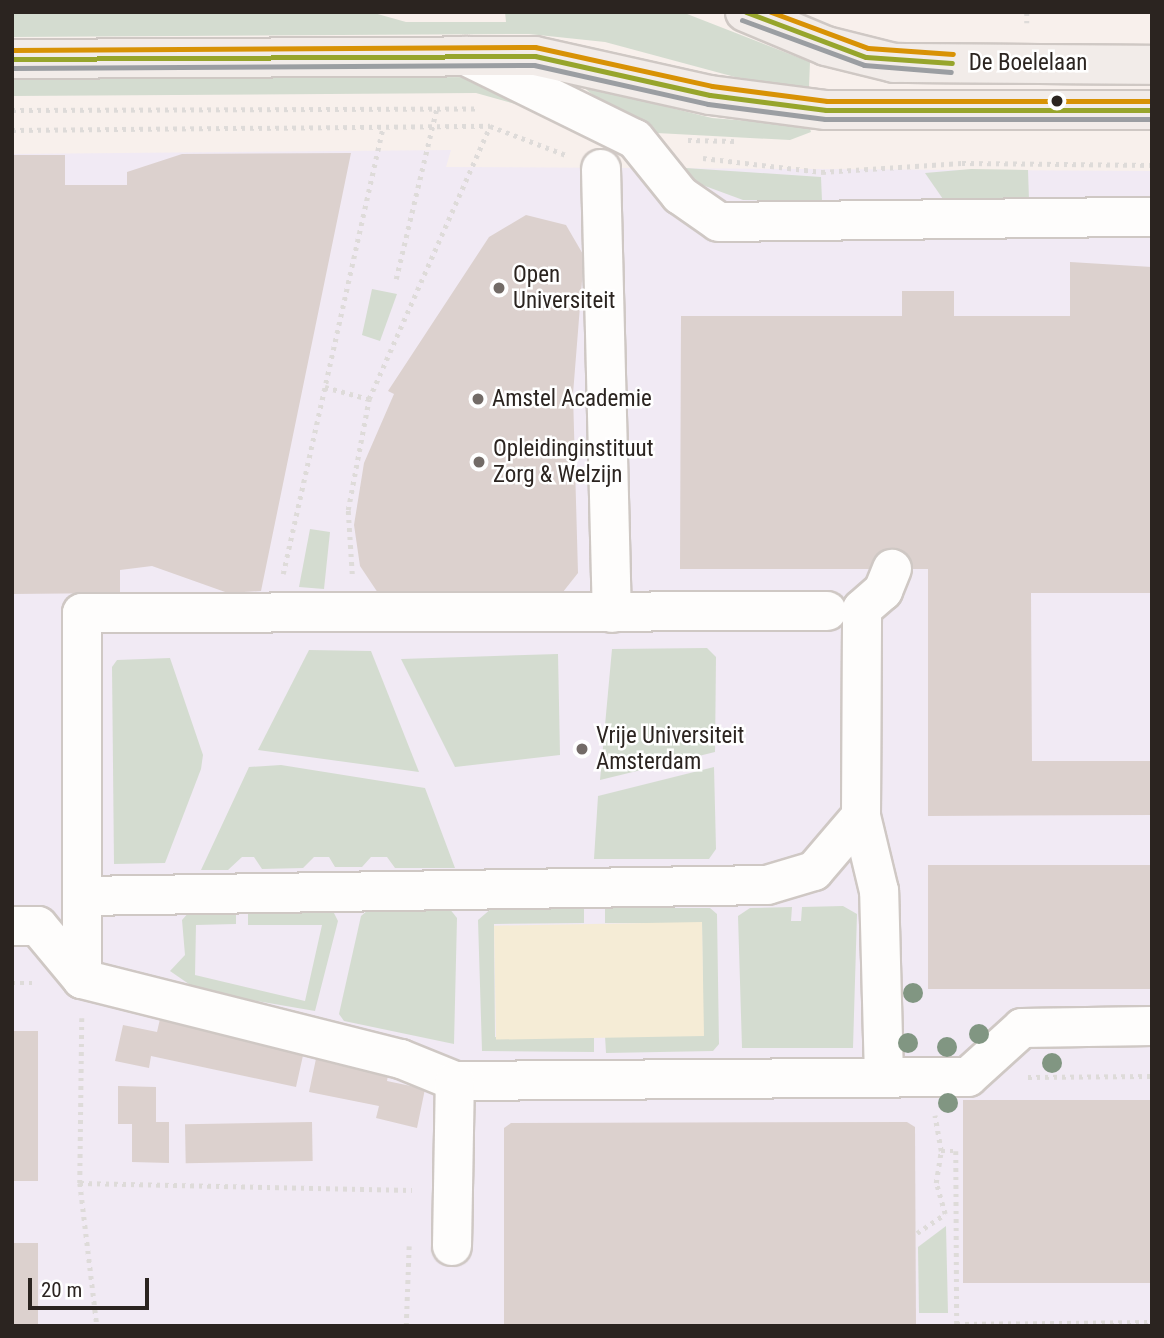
<!DOCTYPE html>
<html>
<head>
<meta charset="utf-8">
<style>
  body { margin:0 }
  #map { position:relative; width:1164px; height:1338px; overflow:hidden; background:#f8f0ec; font-family:"Roboto Condensed",sans-serif }
  div>[style] { position:absolute }
  [style*='--x'] { left:calc(var(--x)*1px); top:calc(var(--y)*1px); width:calc(var(--w)*1px); rotate:calc(var(--a)*1deg) }
  .education>* { inset:0; background:#f1eaf4 }
  .green>* { inset:0; background:#d4dcd0 }
  .sand>* { inset:0; background:#f5ecd6; transform-origin:0 0 }
  .building>* { inset:0; background:#dcd1ce; transform-origin:0 0 }
  .path>* { height:4.5px; margin-top:-2.25px; transform-origin:0; background:repeating-linear-gradient(90deg,#dedbd9 0 3.5px,transparent 0 8.5px) }
  .roads { filter:drop-shadow(2px 0 #cfc8c4) drop-shadow(-2px 0 #cfc8c4) drop-shadow(0 2px #cfc8c4) drop-shadow(0 -2px #cfc8c4) }
  .minor>* { height:38px; margin:-19px; padding:0 19px; transform-origin:19px; border-radius:19px; background:#fefdfc }
  .major>* { height:38px; margin:-19px; padding:0 19px; transform-origin:19px; border-radius:19px; background:#f2ece9 }
  .bus-1>* { height:5px; margin:-2.5px; padding:0 2.5px; transform-origin:2.5px; border-radius:2.5px; background:#97a52c }
  .bus-2>* { height:5px; margin:-2.5px; padding:0 2.5px; transform-origin:2.5px; border-radius:2.5px; background:#9b9ea2 }
  .bus-3>* { height:5px; margin:-2.5px; padding:0 2.5px; transform-origin:2.5px; border-radius:2.5px; background:#d89205 }
  .trees>* { width:20px; height:20px; margin:-10px; border-radius:50%; background:#819682 }
  .dots>* { width:19px; height:19px; translate:-50% -50%; box-sizing:border-box; border:4px solid #fff; border-radius:50% }
  span { translate:-50% -50%; white-space:nowrap; text-align:center; line-height:1.15; -webkit-text-stroke:5px #fff; paint-order:stroke }
  .street-label { font-size:23px; color:#2b2420 }
  .poi-label { font-size:23px; color:#2b2420 }
  .left { translate:0 -50%; text-align:left }
  .frame { position:absolute; inset:0; border:14px solid #2b2420; pointer-events:none }
  .scale { position:absolute; left:28px; top:1278px; width:121px; height:32px; box-sizing:border-box; border:4px solid #2b2420; border-top:0; padding-left:9px; font-size:21px; line-height:24px; white-space:nowrap; color:#2b2420; -webkit-text-stroke:5px #fff; paint-order:stroke }
</style>
</head>
<body>
<div id="map">
  <div class="education">
    <i style="clip-path:polygon(451px 150px,446px 167px,1152px 171px,1152px 1326px,12px 1326px,12px 154px)"></i>
  </div>
  <div class="green">
    <i style="clip-path:polygon(505px 12px,682px 12px,810px 62px,809px 87px,735px 77px,605px 42px,529px 34px,12px 37px,12px 14px,374px 13px,406px 22px,506px 22px)"></i>
    <i style="clip-path:polygon(482px 77px,587px 135px,526px 107px,476px 93px,12px 96px,12px 79px)"></i>
    <i style="clip-path:polygon(582px 86px,712px 118px,809px 126px,811px 132px,790px 140px,638px 132px)"></i>
    <i style="clip-path:polygon(686px 168px,821px 177px,822px 201px,743px 200px,686px 179px)"></i>
    <i style="clip-path:polygon(971px 169px,1028px 170px,1029px 200px,945px 202px,925px 173px)"></i>
    <i style="clip-path:polygon(372px 289px,397px 294px,380px 341px,362px 335px)"></i>
    <i style="clip-path:polygon(310px 529px,330px 532px,324px 589px,299px 587px)"></i>
    <i style="clip-path:polygon(707px 648px,716px 657px,715px 752px,600px 780px,612px 649px)"></i>
    <i style="clip-path:polygon(309px 650px,371px 651px,419px 772px,258px 750px)"></i>
    <i style="clip-path:polygon(558px 654px,560px 755px,455px 767px,401px 659px)"></i>
    <i style="clip-path:polygon(170px 658px,203px 755px,201px 769px,165px 863px,114px 864px,112px 667px,117px 660px)"></i>
    <i style="clip-path:polygon(281px 765px,425px 788px,455px 868px,395px 868px,387px 857px,371px 857px,362px 867px,335px 867px,329px 857px,314px 857px,303px 868px,262px 869px,254px 857px,242px 857px,228px 870px,201px 870px,249px 767px)"></i>
    <i style="clip-path:polygon(714px 767px,716px 849px,709px 859px,594px 859px,598px 796px)"></i>
    <i style="clip-path:polygon(843px 906px,857px 914px,853px 1048px,742px 1048px,738px 916px,750px 908px,792px 907px,791px 921px,801px 921px,802px 907px)"></i>
    <i style="clip-path:polygon(449px 908px,457px 918px,454px 1044px,344px 1021px,339px 1014px,361px 916px,368px 910px)"></i>
    <i style="clip-path:polygon(492px 908px,584px 908px,584px 923px,494px 924px,495px 1037px,594px 1036px,594px 1052px,482px 1051px,478px 920px)"></i>
    <i style="clip-path:polygon(605px 908px,710px 908px,717px 914px,719px 1044px,713px 1051px,606px 1053px,605px 1036px,703px 1036px,702px 923px,605px 923px)"></i>
    <i style="clip-path:polygon(236px 910px,236px 924px,196px 925px,195px 975px,305px 1001px,322px 925px,248px 925px,248px 910px,333px 911px,338px 921px,315px 1011px,199px 991px,170px 971px,185px 955px,182px 920px,190px 911px)"></i>
    <i style="clip-path:polygon(946px 1226px,948px 1313px,919px 1313px,918px 1247px)"></i>
  </div>
  <div class="sand">
    <i style="left:702px;top:922px;width:114px;height:208px;rotate:89deg"></i>
  </div>
  <div class="building">
    <i style="clip-path:polygon(351px 153px,261px 591px,228px 593px,152px 566px,120px 570px,120px 593px,12px 594px,12px 155px,65px 155px,65px 185px,127px 185px,127px 172px,182px 154px)"></i>
    <i style="clip-path:polygon(526px 215px,566px 225px,584px 256px,573px 394px,578px 573px,559px 597px,380px 596px,360px 566px,354px 525px,364px 463px,394px 394px,388px 391px,489px 237px)"></i>
    <i style="clip-path:polygon(1070px 262px,1152px 267px,1152px 593px,1031px 593px,1032px 761px,1152px 761px,1152px 815px,928px 816px,928px 569px,680px 569px,681px 316px,902px 316px,902px 291px,954px 291px,954px 316px,1070px 316px)"></i>
    <i style="left:928px;top:865px;width:224px;height:124px"></i>
    <i style="clip-path:polygon(160px 1019px,304px 1051px,296px 1087px,151px 1056px,149px 1068px,115px 1061px,123px 1025px,157px 1032px)"></i>
    <i style="left:12px;top:1031px;width:26px;height:150px"></i>
    <i style="clip-path:polygon(317px 1054px,389px 1069px,387px 1081px,425px 1089px,417px 1128px,376px 1118px,379px 1106px,309px 1092px)"></i>
    <i style="clip-path:polygon(118px 1086px,156px 1087px,156px 1122px,169px 1122px,169px 1163px,132px 1162px,132px 1124px,118px 1124px)"></i>
    <i style="left:1152px;top:1100px;width:183px;height:189px;rotate:90deg"></i>
    <i style="left:312px;top:1122px;width:39px;height:127px;rotate:89deg"></i>
    <i style="clip-path:polygon(907px 1122px,915px 1127px,916px 1326px,504px 1326px,504px 1128px,511px 1123px)"></i>
    <i style="left:12px;top:1243px;width:26px;height:83px"></i>
  </div>
  <div class="path">
    <i style="--x:1027;--y:12;--w:11;--a:90"></i>
    <i style="--x:12;--y:110;--w:465;--a:-0.2"></i>
    <i style="--x:12;--y:130;--w:478;--a:-0.5"></i>
    <i style="--x:490;--y:126;--w:81;--a:20.9"></i>
    <i style="--x:688;--y:140;--w:47;--a:1.2"></i>
    <i style="--x:703;--y:158;--w:120;--a:6.7"></i>
    <i style="--x:822;--y:172;--w:140;--a:-3.7"></i>
    <i style="--x:962;--y:163;--w:190;--a:0.6"></i>
    <i style="--x:396;--y:279;--w:177;--a:-76.6"></i>
    <i style="--x:325;--y:387;--w:46;--a:15.3"></i>
    <i style="--x:283;--y:574;--w:458;--a:-77.4"></i>
    <i style="--x:352;--y:574;--w:64;--a:-93.6"></i>
    <i style="--x:348;--y:510;--w:113;--a:-79.3"></i>
    <i style="--x:369;--y:399;--w:299;--a:-66.1"></i>
    <i style="--x:12;--y:983;--w:20;--a:0"></i>
    <i style="--x:82;--y:1018;--w:165;--a:90.7"></i>
    <i style="--x:80;--y:1183;--w:144;--a:83.2"></i>
    <i style="--x:1028;--y:1077;--w:124;--a:-0.5"></i>
    <i style="--x:941;--y:1151;--w:15;--a:0"></i>
    <i style="--x:956;--y:1151;--w:174;--a:89.7"></i>
    <i style="--x:80;--y:1183;--w:332;--a:1.2"></i>
    <i style="--x:917;--y:1233;--w:34;--a:-34"></i>
    <i style="--x:945;--y:1214;--w:32;--a:-106"></i>
    <i style="--x:936;--y:1183;--w:32;--a:-81"></i>
    <i style="--x:941;--y:1151;--w:36;--a:-100"></i>
    <i style="--x:957;--y:1324;--w:195;--a:-0.6"></i>
    <i style="--x:406;--y:1326;--w:80;--a:-87.9"></i>
  </div>
  <div class="roads">
    <div class="minor">
      <i style="--x:466;--y:56;--w:188;--a:26.2"></i>
      <i style="--x:635;--y:139;--w:72;--a:51.2"></i>
      <i style="--x:680;--y:195;--w:47;--a:34.7"></i>
      <i style="--x:719;--y:222;--w:433;--a:-0.7"></i>
      <i style="--x:601;--y:169;--w:444;--a:88.6"></i>
      <i style="--x:82;--y:896;--w:685;--a:-0.92"></i>
      <i style="--x:767;--y:885;--w:49;--a:-16.6"></i>
      <i style="--x:814;--y:871;--w:72;--a:-49.5"></i>
      <i style="--x:12;--y:926;--w:26;--a:0"></i>
      <i style="--x:38;--y:926;--w:69;--a:50.3"></i>
      <i style="--x:82;--y:979;--w:329;--a:14.1"></i>
      <i style="--x:401;--y:1059;--w:58;--a:22.2"></i>
      <i style="--x:455;--y:1081;--w:513;--a:-0.45"></i>
      <i style="--x:968;--y:1077;--w:73;--a:-42.2"></i>
      <i style="--x:1022;--y:1028;--w:130;--a:-0.9"></i>
      <i style="--x:82;--y:979;--w:366;--a:-90"></i>
      <i style="--x:82;--y:613;--w:745;--a:-0.15"></i>
      <i style="--x:884;--y:1077;--w:186;--a:-91.5"></i>
      <i style="--x:879;--y:891;--w:77;--a:-103.5"></i>
      <i style="--x:861;--y:816;--w:207;--a:-89.7"></i>
      <i style="--x:862;--y:609;--w:28;--a:-41"></i>
      <i style="--x:883;--y:591;--w:24;--a:-68"></i>
      <i style="--x:452;--y:1246;--w:165;--a:-89"></i>
    </div>
    <div class="major">
      <i style="--x:745;--y:12;--w:88;--a:22.8"></i>
      <i style="--x:826;--y:46;--w:70;--a:14"></i>
      <i style="--x:894;--y:63;--w:258;--a:0.4"></i>
      <i style="--x:12;--y:59;--w:523;--a:-0.33"></i>
      <i style="--x:535;--y:56;--w:179;--a:12.6"></i>
      <i style="--x:710;--y:95;--w:117;--a:7.4"></i>
      <i style="--x:826;--y:110;--w:326;--a:0"></i>
    </div>
  </div>
  <div class="bus-1">
    <i style="--x:746;--y:12;--w:128;--a:20.6"></i>
    <i style="--x:866;--y:57;--w:86;--a:4"></i>
    <i style="--x:12;--y:59;--w:523;--a:-0.33"></i>
    <i style="--x:535;--y:56;--w:179;--a:12.6"></i>
    <i style="--x:710;--y:95;--w:117;--a:7.4"></i>
    <i style="--x:826;--y:110;--w:326;--a:0"></i>
  </div>
  <div class="bus-2">
    <i style="--x:742;--y:20;--w:130;--a:20.2"></i>
    <i style="--x:864;--y:65;--w:87;--a:4.6"></i>
    <i style="--x:12;--y:68;--w:522;--a:-0.33"></i>
    <i style="--x:534;--y:65;--w:178;--a:12.6"></i>
    <i style="--x:708;--y:104;--w:118;--a:7.3"></i>
    <i style="--x:825;--y:119;--w:327;--a:0"></i>
  </div>
  <div class="bus-3">
    <i style="--x:771;--y:12;--w:103;--a:20.4"></i>
    <i style="--x:868;--y:48;--w:85;--a:4"></i>
    <i style="--x:12;--y:50;--w:523;--a:-0.33"></i>
    <i style="--x:535;--y:47;--w:181;--a:12.4"></i>
    <i style="--x:712;--y:86;--w:116;--a:7.4"></i>
    <i style="--x:827;--y:101;--w:325;--a:0"></i>
  </div>
  <div class="trees">
    <i style="left:913px;top:993px"></i>
    <i style="left:979px;top:1034px"></i>
    <i style="left:908px;top:1043px"></i>
    <i style="left:947px;top:1047px"></i>
    <i style="left:1052px;top:1063px"></i>
    <i style="left:948px;top:1103px"></i>
  </div>
  <div class="dots">
    <i style="left:1057px;top:101px;background:#2b2420"></i>
    <i style="left:499px;top:288px;background:#736b67"></i>
    <i style="left:478px;top:399px;background:#736b67"></i>
    <i style="left:479px;top:462px;background:#736b67"></i>
    <i style="left:582px;top:749px;background:#736b67"></i>
  </div>
  <div class="street-label">
    <span style="left:1028px;top:63px">De Boelelaan</span>
  </div>
  <div class="poi-label">
    <span class="left" style="left:513px;top:288px">Open<br>Universiteit</span>
    <span class="left" style="left:492px;top:399px">Amstel Academie</span>
    <span class="left" style="left:493px;top:462px">Opleidinginstituut<br>Zorg &amp; Welzijn</span>
    <span class="left" style="left:596px;top:749px">Vrije Universiteit<br>Amsterdam</span>
  </div>
  <div class="frame"></div>
  <div class="scale">20 m</div>
</div>
</body>
</html>
